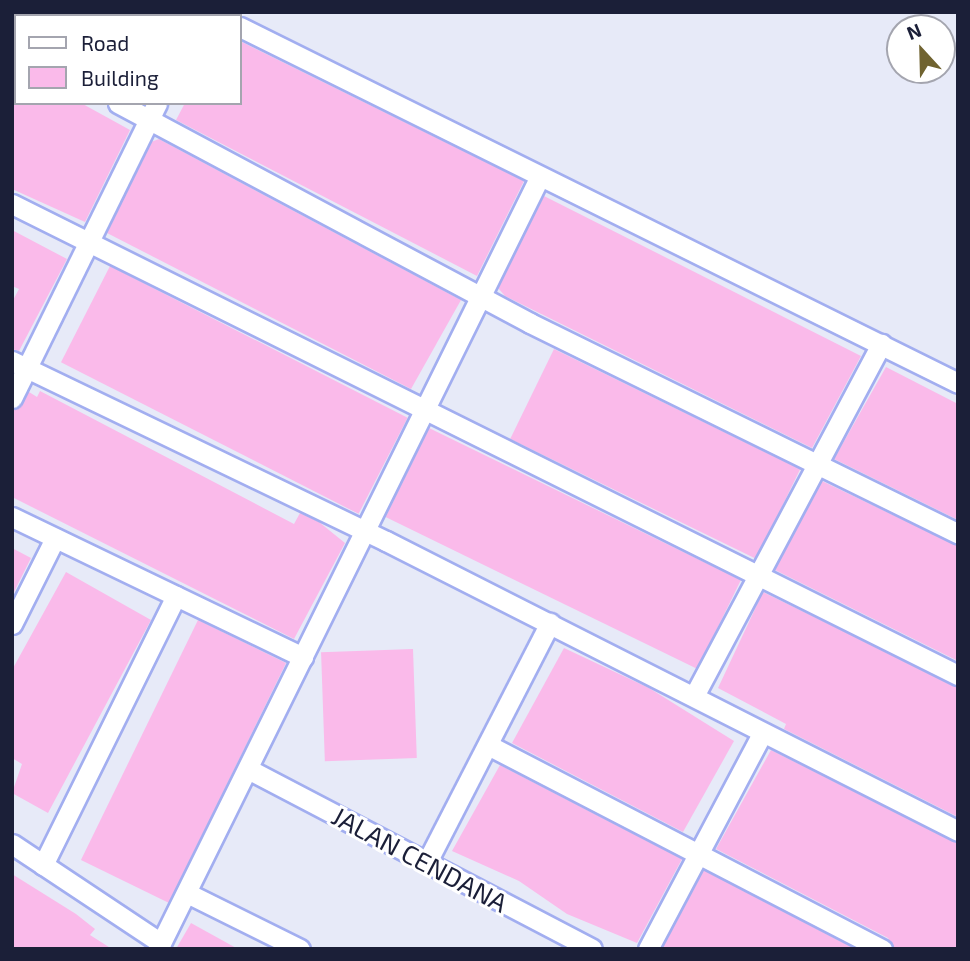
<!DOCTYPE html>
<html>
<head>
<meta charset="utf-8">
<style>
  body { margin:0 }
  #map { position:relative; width:970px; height:961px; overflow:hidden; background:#e7eaf8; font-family:"Exo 2",sans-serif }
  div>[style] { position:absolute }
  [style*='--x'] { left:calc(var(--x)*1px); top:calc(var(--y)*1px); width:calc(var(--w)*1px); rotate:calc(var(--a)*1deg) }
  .building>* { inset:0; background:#fabaea; transform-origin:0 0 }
  .roads { filter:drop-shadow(2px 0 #a2aef0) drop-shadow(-2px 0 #a2aef0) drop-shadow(0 2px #a2aef0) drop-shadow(0 -2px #a2aef0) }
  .minor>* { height:19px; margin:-9.5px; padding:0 9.5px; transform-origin:9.5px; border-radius:9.5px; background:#fff }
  span { translate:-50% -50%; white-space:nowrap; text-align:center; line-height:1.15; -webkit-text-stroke:6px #fff; paint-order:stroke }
  .street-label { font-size:26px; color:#1b1f38 }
  .frame { position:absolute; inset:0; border:14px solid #1b1f38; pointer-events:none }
  .legend { position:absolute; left:14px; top:14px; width:228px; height:91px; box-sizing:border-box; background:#fff; border:2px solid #a4a5af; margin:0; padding:9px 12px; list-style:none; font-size:21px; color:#1b1f38 }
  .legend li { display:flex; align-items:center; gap:14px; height:35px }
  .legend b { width:35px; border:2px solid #a4a5af }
  .north { position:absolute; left:886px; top:14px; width:70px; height:70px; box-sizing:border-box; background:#fff; border:2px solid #a4a5af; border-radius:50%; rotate:338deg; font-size:19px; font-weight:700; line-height:28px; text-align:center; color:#1b1f38 }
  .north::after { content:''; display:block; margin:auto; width:24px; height:32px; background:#706330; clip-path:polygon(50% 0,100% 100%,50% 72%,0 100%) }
</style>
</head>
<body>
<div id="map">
  <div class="building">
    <i style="clip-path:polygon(240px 41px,524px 181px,477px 276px,176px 120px,185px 103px,240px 103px)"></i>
    <i style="clip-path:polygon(12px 103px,81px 103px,130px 130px,85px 222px,12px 189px)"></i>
    <i style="clip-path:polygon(159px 139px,461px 300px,411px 389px,107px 233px,151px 142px)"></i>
    <i style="clip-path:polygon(544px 196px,861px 356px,812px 448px,505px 296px,498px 288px)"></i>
    <i style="clip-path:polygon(12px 230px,67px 259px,19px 351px,12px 349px,12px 302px,19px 289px,12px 286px)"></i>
    <i style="left:110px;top:266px;width:334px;height:108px;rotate:27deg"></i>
    <i style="left:554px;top:349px;width:274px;height:100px;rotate:26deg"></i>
    <i style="clip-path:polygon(886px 367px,958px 404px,958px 520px,834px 459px)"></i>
    <i style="clip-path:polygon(40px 391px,294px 524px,300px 513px,319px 522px,345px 543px,294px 639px,12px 497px,12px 410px,29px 392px,37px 397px)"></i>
    <i style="left:429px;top:428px;width:347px;height:99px;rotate:26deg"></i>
    <i style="clip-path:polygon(822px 481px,958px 546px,958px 661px,775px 570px)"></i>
    <i style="clip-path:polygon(12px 548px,31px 558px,12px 596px)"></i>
    <i style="clip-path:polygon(66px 572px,151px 620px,48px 813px,12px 793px,22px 764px,12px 758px,12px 670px)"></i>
    <i style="clip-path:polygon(763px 592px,958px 687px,958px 817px,784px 729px,786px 724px,718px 688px)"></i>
    <i style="left:198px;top:620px;width:98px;height:267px;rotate:26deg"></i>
    <i style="clip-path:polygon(564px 648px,649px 688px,734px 741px,683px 832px,512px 743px)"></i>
    <i style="left:413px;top:649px;width:109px;height:92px;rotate:88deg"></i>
    <i style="clip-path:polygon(771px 750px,958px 843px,958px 949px,894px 949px,888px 938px,716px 849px)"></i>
    <i style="clip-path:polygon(500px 765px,682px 859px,637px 943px,567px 914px,519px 881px,452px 851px)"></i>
    <i style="clip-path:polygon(704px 870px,855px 949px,662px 949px)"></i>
    <i style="clip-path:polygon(12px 874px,76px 914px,95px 929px,90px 935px,112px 949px,12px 949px)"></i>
    <i style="clip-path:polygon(191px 923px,238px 949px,176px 949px)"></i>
  </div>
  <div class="roads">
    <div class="minor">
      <i style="--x:210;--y:12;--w:8;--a:30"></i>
      <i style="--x:240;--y:27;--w:801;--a:26.37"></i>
      <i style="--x:12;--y:50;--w:4;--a:14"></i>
      <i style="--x:118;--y:103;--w:467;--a:28.1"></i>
      <i style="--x:530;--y:323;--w:477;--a:26.2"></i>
      <i style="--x:12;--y:204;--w:1057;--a:26.47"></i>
      <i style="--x:12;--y:361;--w:415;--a:25.7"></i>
      <i style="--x:386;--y:541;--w:641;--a:26.88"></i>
      <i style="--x:12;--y:398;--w:329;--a:-63.8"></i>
      <i style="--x:12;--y:517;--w:323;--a:25.7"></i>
      <i style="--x:12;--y:624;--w:96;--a:-63.4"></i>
      <i style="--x:694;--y:696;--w:399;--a:-62"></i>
      <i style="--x:488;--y:745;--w:444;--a:27.4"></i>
      <i style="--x:248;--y:769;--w:388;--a:27.6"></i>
      <i style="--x:12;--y:844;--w:179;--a:33.6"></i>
      <i style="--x:427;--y:862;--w:269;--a:-62.8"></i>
      <i style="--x:43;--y:865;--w:300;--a:-63.7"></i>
      <i style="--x:187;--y:893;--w:126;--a:26.4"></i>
      <i style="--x:158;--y:949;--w:860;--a:-63.7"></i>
      <i style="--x:648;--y:949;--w:243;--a:-62.1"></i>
    </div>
  </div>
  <div class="street-label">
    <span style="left:420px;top:859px;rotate:28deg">JALAN CENDANA</span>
  </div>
  <div class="frame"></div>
  <ul class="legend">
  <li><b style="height:9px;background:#fff"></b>Road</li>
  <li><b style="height:19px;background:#fabaea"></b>Building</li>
  </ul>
  <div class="north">N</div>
</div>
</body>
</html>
